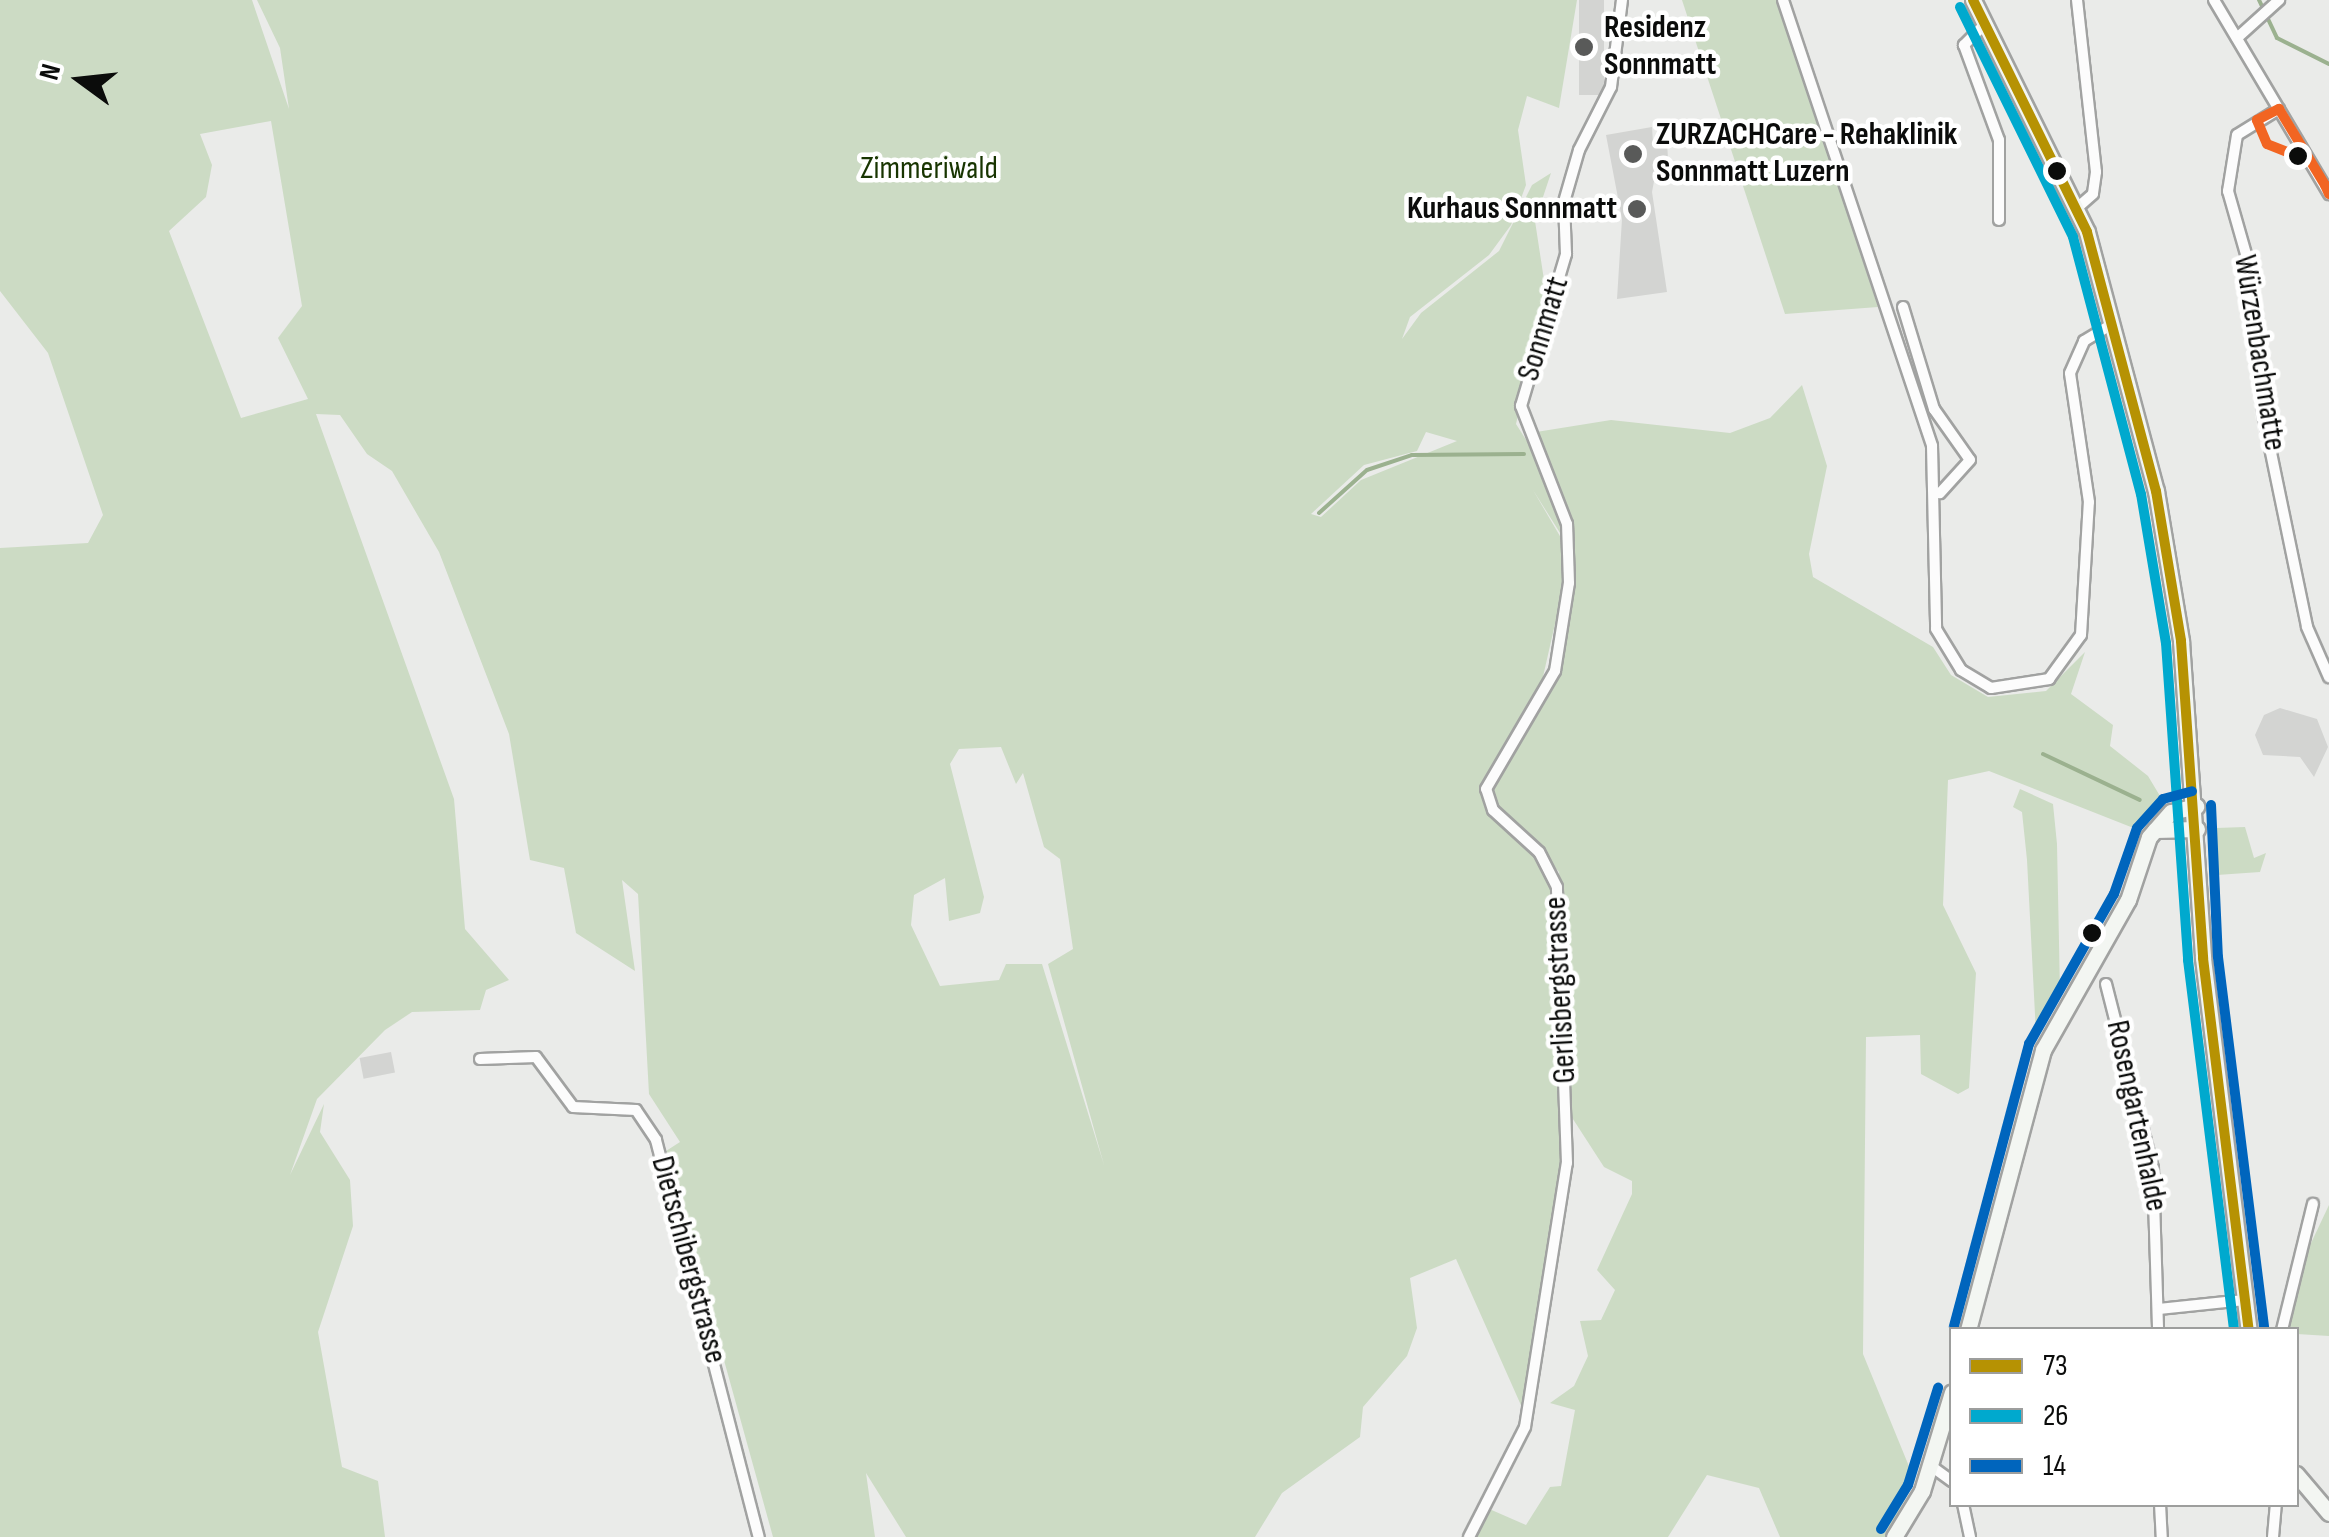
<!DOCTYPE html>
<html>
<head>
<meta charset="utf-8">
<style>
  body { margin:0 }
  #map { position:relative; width:2329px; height:1537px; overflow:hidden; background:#eaebe9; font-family:"Sofia Sans Condensed",sans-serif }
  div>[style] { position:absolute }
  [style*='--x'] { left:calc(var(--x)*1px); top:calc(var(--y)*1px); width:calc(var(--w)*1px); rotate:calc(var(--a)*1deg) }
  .green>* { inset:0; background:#ccdbc4 }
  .stream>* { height:4px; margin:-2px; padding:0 2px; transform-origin:2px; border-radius:2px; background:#9bb18f }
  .building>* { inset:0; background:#d3d4d2; transform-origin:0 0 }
  .roads { filter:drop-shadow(2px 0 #a1a2a1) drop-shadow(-2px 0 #a1a2a1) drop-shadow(0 2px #a1a2a1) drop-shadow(0 -2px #a1a2a1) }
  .minor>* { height:10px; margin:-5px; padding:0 5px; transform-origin:5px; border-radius:5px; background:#fcfcfc }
  .secondary>* { height:15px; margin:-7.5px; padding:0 7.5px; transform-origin:7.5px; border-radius:7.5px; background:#f3f6f2 }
  .bus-1>* { height:10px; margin:-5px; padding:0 5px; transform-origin:5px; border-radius:5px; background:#b69203 }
  .bus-2>* { height:10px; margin:-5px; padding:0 5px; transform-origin:5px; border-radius:5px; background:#00a9ce }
  .bus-3>* { height:10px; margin:-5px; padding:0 5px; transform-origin:5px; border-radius:5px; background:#0065bd }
  .bus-4>* { height:10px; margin:-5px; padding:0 5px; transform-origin:5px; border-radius:5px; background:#f26522 }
  .dots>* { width:28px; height:28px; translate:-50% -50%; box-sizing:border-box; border:5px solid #fff; border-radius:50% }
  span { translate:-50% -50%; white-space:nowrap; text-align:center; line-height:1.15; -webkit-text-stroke:9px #fff; paint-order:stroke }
  .poi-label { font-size:32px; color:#0b0c0b; font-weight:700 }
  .left { translate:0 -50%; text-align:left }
  .right { translate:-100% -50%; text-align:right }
  .park-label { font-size:32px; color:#183501 }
  .street-label { font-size:32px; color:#0b0c0b }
  .legend { position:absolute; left:1949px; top:1327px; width:350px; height:180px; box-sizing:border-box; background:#fff; border:2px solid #9d9e9d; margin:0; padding:12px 18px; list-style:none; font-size:30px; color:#0b0c0b }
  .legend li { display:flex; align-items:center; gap:20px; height:50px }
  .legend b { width:50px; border:2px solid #9d9e9d }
  .north { position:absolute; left:30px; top:30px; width:100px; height:100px; -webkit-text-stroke:8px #fff; paint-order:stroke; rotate:285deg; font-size:28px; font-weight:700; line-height:40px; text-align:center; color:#0b0c0b }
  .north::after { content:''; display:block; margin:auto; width:35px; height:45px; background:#0b0c0b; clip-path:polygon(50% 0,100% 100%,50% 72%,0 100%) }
</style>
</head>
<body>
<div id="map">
  <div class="green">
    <i style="clip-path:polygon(evenodd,0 0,252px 0,289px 109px,280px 48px,257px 0,1577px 0,1559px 108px,1527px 96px,1518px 130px,1526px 185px,1511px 225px,1489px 255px,1410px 317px,1402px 339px,1421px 313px,1499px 251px,1532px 185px,1551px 173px,1535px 221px,1546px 293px,1516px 424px,1549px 476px,1567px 544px,1533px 490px,1564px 543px,1562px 593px,1540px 690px,1480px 785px,1489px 811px,1540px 858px,1554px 898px,1564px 1169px,1524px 1412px,1456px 1259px,1410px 1278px,1417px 1328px,1407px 1356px,1363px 1407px,1360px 1437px,1282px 1493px,1255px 1537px,906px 1537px,866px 1473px,875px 1537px,773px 1537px,666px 1151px,680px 1142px,649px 1094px,638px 894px,622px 880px,635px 971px,576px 933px,564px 868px,530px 860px,509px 734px,439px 552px,392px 471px,367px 454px,340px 415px,316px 414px,454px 799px,465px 929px,509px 980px,486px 990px,480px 1010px,412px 1012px,385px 1030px,317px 1099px,290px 1175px,324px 1104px,320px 1132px,350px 1180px,353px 1226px,318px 1332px,342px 1467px,378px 1481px,385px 1537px,0 1537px,0 548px,88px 543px,103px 515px,48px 353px,0 291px,0 0,271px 121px,302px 306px,278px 338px,308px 399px,241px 418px,169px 231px,206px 197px,212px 165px,200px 134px,271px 121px,0 0,1426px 432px,1457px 441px,1361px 480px,1321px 517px,1311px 514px,1364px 465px,1417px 451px,1426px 432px,0 0,1001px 747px,1016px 784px,1023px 773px,1044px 847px,1060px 859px,1073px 949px,1048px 964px,1104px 1165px,1042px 964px,1006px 964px,999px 980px,940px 986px,911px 925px,914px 895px,945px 878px,949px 921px,980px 913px,984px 897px,950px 764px,959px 749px,1001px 747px)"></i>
    <i style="clip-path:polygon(1682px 0,1777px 0,1878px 307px,1785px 314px)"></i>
    <i style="clip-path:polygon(1802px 385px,1827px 466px,1809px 554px,1813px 577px,1933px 647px,1951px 675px,1988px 697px,2046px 691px,2085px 652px,2071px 694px,2113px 725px,2110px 746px,2148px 776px,2166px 806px,2136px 829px,1989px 771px,1948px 780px,1943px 905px,1976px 973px,1969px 1088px,1958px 1094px,1921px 1074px,1920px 1035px,1866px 1037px,1863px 1354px,1915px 1481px,1885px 1537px,1780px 1537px,1759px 1488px,1707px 1475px,1668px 1537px,1473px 1537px,1487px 1508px,1526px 1525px,1550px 1487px,1561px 1486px,1575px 1410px,1550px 1403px,1574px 1386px,1588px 1356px,1580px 1321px,1601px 1320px,1615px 1290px,1597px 1270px,1632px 1194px,1632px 1181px,1604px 1167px,1571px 1116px,1559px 872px,1491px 799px,1494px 775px,1558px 675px,1574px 588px,1568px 509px,1530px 433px,1611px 420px,1730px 433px,1770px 418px)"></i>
    <i style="clip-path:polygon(2020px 789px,2053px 804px,2057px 844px,2060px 992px,2036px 1034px,2027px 860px,2022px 812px,2013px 807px)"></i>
    <i style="clip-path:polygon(2245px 827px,2254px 858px,2266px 853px,2260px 872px,2217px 875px,2216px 828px)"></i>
    <i style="clip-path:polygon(2329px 1205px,2329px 1336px,2297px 1334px,2286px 1322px,2295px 1277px)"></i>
  </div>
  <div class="stream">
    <i style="--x:2259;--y:0;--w:42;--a:64.7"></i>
    <i style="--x:2277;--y:38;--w:58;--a:26.6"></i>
    <i style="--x:1319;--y:513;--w:64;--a:-41.9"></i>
    <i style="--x:1367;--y:470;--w:47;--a:-18.4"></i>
    <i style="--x:1412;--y:455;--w:112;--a:-0.5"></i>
    <i style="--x:2043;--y:754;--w:107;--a:25.4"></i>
  </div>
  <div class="building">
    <i style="left:1579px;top:0;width:25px;height:95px"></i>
    <i style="clip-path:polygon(1652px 127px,1653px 143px,1667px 142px,1669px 175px,1655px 176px,1652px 192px,1667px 292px,1617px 299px,1622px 219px,1606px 135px)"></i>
    <i style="clip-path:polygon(2280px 708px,2317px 719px,2328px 747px,2314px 777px,2300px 757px,2263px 755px,2255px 735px,2264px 715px)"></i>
    <i style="left:391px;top:1052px;width:21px;height:32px;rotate:79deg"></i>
  </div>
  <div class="roads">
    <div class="minor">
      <i style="--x:1783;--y:0;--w:470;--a:71.5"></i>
      <i style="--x:1932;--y:446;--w:183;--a:88.7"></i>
      <i style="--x:1936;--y:629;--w:48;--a:58.6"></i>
      <i style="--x:1961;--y:670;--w:35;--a:31"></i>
      <i style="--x:1991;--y:688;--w:59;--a:-8.8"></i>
      <i style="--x:2049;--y:679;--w:54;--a:-54"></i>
      <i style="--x:2081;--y:635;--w:133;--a:-86.6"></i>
      <i style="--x:2089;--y:502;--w:130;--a:-98.4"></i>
      <i style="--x:2070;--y:373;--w:35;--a:-66"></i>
      <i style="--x:2084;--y:341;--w:31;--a:-31"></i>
      <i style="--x:2077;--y:0;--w:173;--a:83.7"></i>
      <i style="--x:2096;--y:172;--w:22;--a:98"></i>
      <i style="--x:2093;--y:194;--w:20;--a:139"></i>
      <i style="--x:2214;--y:0;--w:226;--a:59.3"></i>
      <i style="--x:1985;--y:24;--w:30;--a:135"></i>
      <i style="--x:1964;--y:45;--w:101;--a:69.8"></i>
      <i style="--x:1999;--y:140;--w:80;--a:90"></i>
      <i style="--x:2237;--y:38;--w:57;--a:-42.1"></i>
      <i style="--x:2279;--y:109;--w:49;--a:148.2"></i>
      <i style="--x:2237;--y:135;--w:57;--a:99.1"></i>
      <i style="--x:2228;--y:191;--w:73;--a:74.1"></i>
      <i style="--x:2248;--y:261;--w:154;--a:84.4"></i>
      <i style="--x:2263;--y:414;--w:217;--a:78.3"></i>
      <i style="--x:2307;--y:627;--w:55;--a:66.3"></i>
      <i style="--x:1903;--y:307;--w:107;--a:73.1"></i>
      <i style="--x:1934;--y:409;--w:62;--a:54.8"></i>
      <i style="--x:1970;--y:460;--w:45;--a:132.3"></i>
      <i style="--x:2106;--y:984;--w:190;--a:75.7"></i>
      <i style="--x:2153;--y:1168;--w:162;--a:88.2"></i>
      <i style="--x:480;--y:1059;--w:56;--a:-2"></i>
      <i style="--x:536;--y:1057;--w:62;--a:53.5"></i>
      <i style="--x:573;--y:1107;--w:63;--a:2.7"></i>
      <i style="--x:636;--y:1110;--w:36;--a:56"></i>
      <i style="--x:656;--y:1140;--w:410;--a:75.5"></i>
      <i style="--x:2159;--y:1309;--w:86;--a:-6"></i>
      <i style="--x:2282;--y:1330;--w:130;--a:-76.2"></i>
      <i style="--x:1931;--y:1466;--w:26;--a:36"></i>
      <i style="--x:1963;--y:1504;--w:34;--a:78"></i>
      <i style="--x:2160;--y:1504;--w:33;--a:87"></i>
      <i style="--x:1469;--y:1537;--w:123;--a:-63"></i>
      <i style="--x:1525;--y:1427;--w:267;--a:-81"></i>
      <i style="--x:1567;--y:1163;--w:276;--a:-92.1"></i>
      <i style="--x:1557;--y:887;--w:39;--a:-117"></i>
      <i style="--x:1539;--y:852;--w:62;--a:-137.6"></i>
      <i style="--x:1493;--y:810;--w:22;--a:-108"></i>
      <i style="--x:1486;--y:789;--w:137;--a:-59.7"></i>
      <i style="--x:1555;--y:671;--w:89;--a:-81"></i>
      <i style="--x:1569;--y:583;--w:59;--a:-91.9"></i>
      <i style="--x:1567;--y:524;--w:127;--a:-111.3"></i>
      <i style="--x:1521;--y:406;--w:159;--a:-73.5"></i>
      <i style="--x:1566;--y:254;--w:52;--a:-92.2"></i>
      <i style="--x:1564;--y:202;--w:54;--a:-73.9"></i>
      <i style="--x:1579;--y:150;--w:71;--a:-63.1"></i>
      <i style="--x:1611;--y:87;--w:88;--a:-82.8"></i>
      <i style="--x:2273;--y:1537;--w:33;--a:-85"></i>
    </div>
    <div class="secondary">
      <i style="--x:1973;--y:0;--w:258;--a:63.8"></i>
      <i style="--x:2087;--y:232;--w:268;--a:75.1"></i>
      <i style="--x:2156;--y:491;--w:152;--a:80.5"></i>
      <i style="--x:2181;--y:641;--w:318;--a:86"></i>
      <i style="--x:2203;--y:958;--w:375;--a:83"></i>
      <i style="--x:2155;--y:830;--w:42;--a:-1.4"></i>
      <i style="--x:1968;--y:1330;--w:290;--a:-75"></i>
      <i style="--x:2043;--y:1050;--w:172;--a:-60.5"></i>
      <i style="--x:2128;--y:900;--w:66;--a:-71.6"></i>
      <i style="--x:2149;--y:837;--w:33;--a:-49"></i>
      <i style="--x:2171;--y:812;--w:26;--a:-13"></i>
      <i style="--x:2296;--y:1474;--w:51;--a:49.8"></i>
      <i style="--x:1894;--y:1537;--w:54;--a:-58.7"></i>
      <i style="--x:1922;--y:1491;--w:103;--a:-73.1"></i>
    </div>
  </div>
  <div class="bus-1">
    <i style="--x:1973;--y:0;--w:258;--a:63.8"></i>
    <i style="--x:2087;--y:232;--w:268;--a:75.1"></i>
    <i style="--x:2156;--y:491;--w:152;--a:80.5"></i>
    <i style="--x:2181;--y:641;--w:318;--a:86"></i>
    <i style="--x:2203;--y:958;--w:375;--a:83"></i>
  </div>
  <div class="bus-2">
    <i style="--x:1960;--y:7;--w:256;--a:63.8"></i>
    <i style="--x:2073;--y:237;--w:266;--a:75.2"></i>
    <i style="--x:2141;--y:494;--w:151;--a:80.5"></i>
    <i style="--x:2166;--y:643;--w:318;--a:86"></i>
    <i style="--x:2188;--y:960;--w:373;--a:82.9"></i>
  </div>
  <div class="bus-3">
    <i style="--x:2211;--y:805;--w:152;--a:87.4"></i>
    <i style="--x:2218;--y:957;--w:374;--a:82.9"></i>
    <i style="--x:1954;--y:1326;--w:292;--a:-75.1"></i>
    <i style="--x:2029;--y:1044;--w:172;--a:-60.5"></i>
    <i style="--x:2114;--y:894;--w:70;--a:-70.8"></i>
    <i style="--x:2137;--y:828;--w:39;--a:-48"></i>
    <i style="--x:2163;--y:799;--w:30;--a:-15"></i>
    <i style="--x:1881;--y:1529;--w:52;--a:-58.5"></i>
    <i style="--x:1908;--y:1485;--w:102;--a:-72.8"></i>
  </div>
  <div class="bus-4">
    <i style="--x:2310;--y:161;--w:46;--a:-158.4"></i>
    <i style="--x:2267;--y:144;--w:26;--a:-113"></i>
    <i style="--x:2257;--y:120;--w:25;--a:-27"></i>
    <i style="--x:2279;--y:109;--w:89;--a:58.8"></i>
    <i style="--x:2325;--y:185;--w:10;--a:66"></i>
  </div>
  <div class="dots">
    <i style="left:1584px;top:47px;background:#595a59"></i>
    <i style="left:1633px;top:154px;background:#595a59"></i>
    <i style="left:2298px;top:156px;background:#0b0c0b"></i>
    <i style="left:2057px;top:171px;background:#0b0c0b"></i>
    <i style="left:1637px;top:209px;background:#595a59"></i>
    <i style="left:2092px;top:933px;background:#0b0c0b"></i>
  </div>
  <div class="poi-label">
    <span class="left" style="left:1604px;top:47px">Residenz<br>Sonnmatt</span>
    <span class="left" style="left:1656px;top:154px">ZURZACHCare - Rehaklinik<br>Sonnmatt Luzern</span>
    <span class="right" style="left:1617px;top:209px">Kurhaus Sonnmatt</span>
  </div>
  <div class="park-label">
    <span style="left:929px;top:169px">Zimmeriwald</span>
  </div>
  <div class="street-label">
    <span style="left:1544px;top:329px;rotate:-73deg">Sonnmatt</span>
    <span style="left:2259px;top:353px;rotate:81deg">Würzenbachmatte</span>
    <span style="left:1561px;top:990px;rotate:-93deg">Gerlisbergstrasse</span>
    <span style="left:2136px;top:1116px;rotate:78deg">Rosengartenhalde</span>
    <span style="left:688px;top:1260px;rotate:75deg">Dietschibergstrasse</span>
  </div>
  <ul class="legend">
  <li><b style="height:12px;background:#b69203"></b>73</li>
  <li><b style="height:12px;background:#00a9ce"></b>26</li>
  <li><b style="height:12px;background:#0065bd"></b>14</li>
  </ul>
  <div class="north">N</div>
</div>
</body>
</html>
